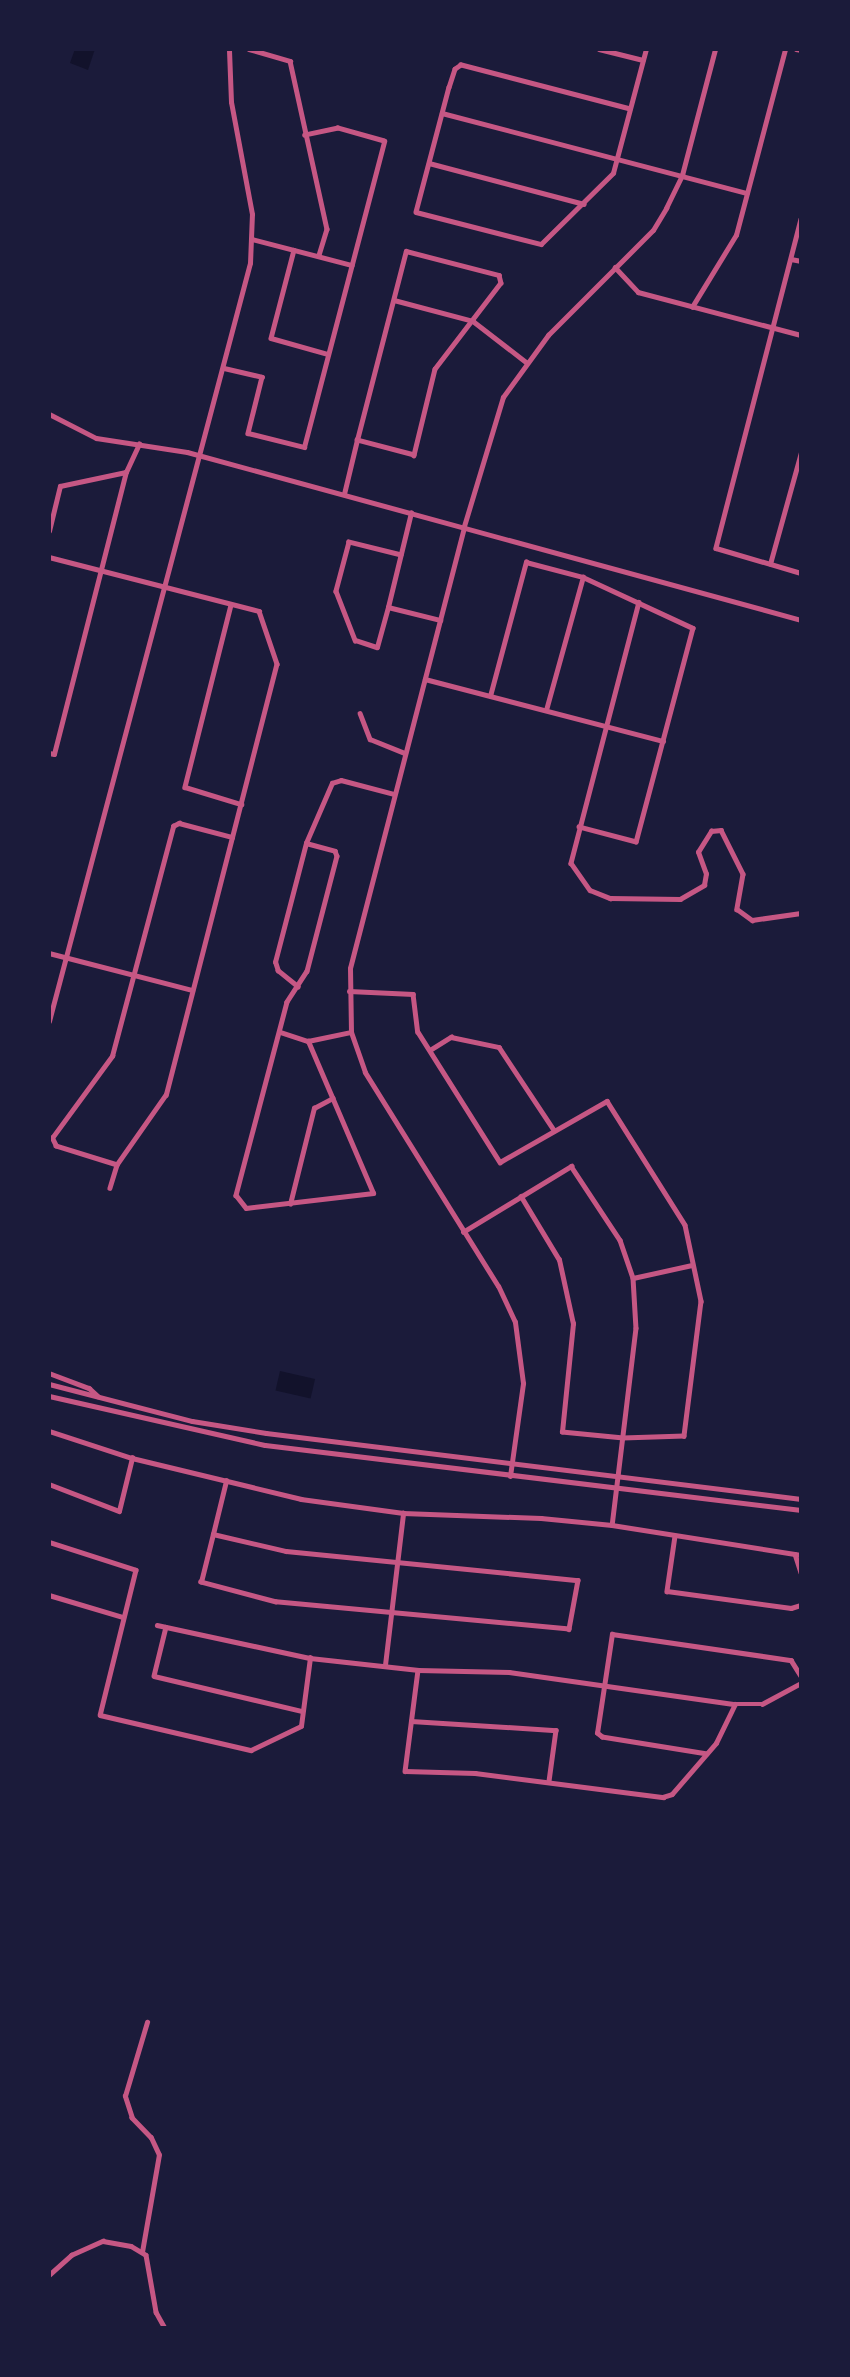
<!DOCTYPE html>
<html>
<head>
<meta charset="utf-8">
<style>
  body { margin:0 }
  #map { position:relative; width:850px; height:2377px; overflow:hidden; background:#1b1b3a; font-family:"PT Sans",sans-serif }
  div>[style] { position:absolute }
  [style*='--x'] { left:calc(var(--x)*1px); top:calc(var(--y)*1px); width:calc(var(--w)*1px); rotate:calc(var(--a)*1deg) }
  .water>* { inset:0; background:#12122b; transform-origin:0 0 }
  .minor>* { height:4.5px; margin:-2.25px; padding:0 2.25px; transform-origin:2.25px; border-radius:2.25px; background:#c65784 }
  .tertiary>* { height:5px; margin:-2.5px; padding:0 2.5px; transform-origin:2.5px; border-radius:2.5px; background:#c65784 }
  span { translate:-50% -50%; white-space:nowrap; text-align:center; line-height:1.15; -webkit-text-stroke:5px #1b1b3a; paint-order:stroke }
  .frame { position:absolute; inset:0; border:51px solid #1b1b3a; pointer-events:none }
</style>
</head>
<body>
<div id="map">
  <div class="water">
    <i style="clip-path:polygon(75px 49px,95px 49px,88px 70px,70px 63px)"></i>
    <i style="left:280px;top:1371px;width:36px;height:20px;rotate:13deg"></i>
  </div>
  <div class="minor">
    <i style="--x:249;--y:49;--w:43;--a:16.3"></i>
    <i style="--x:290;--y:61;--w:172;--a:77.6"></i>
    <i style="--x:327;--y:229;--w:28;--a:107"></i>
    <i style="--x:404;--y:49;--w:15;--a:0"></i>
    <i style="--x:599;--y:49;--w:45;--a:14"></i>
    <i style="--x:796;--y:49;--w:5;--a:11"></i>
    <i style="--x:630;--y:109;--w:175;--a:-165.4"></i>
    <i style="--x:461;--y:65;--w:7;--a:146"></i>
    <i style="--x:455;--y:69;--w:19;--a:108"></i>
    <i style="--x:449;--y:87;--w:129;--a:104.8"></i>
    <i style="--x:416;--y:212;--w:129;--a:14.4"></i>
    <i style="--x:541;--y:244;--w:101;--a:-44.6"></i>
    <i style="--x:613;--y:173;--w:128;--a:-75.1"></i>
    <i style="--x:442;--y:113;--w:315;--a:14.7"></i>
    <i style="--x:429;--y:163;--w:160;--a:14.8"></i>
    <i style="--x:801;--y:219;--w:340;--a:104.5"></i>
    <i style="--x:716;--y:548;--w:89;--a:16.4"></i>
    <i style="--x:252;--y:239;--w:103;--a:14.6"></i>
    <i style="--x:294;--y:250;--w:91;--a:104.6"></i>
    <i style="--x:271;--y:338;--w:59;--a:15.7"></i>
    <i style="--x:791;--y:259;--w:10;--a:11"></i>
    <i style="--x:615;--y:267;--w:34;--a:47"></i>
    <i style="--x:638;--y:292;--w:169;--a:14.8"></i>
    <i style="--x:394;--y:300;--w:82;--a:14.9"></i>
    <i style="--x:473;--y:321;--w:67;--a:37.7"></i>
    <i style="--x:692;--y:307;--w:84;--a:-58.6"></i>
    <i style="--x:736;--y:235;--w:192;--a:-75.2"></i>
    <i style="--x:224;--y:368;--w:39;--a:13"></i>
    <i style="--x:262;--y:377;--w:58;--a:104"></i>
    <i style="--x:248;--y:433;--w:58;--a:14"></i>
    <i style="--x:304;--y:447;--w:316;--a:-75.3"></i>
    <i style="--x:384;--y:141;--w:48;--a:-164.2"></i>
    <i style="--x:338;--y:128;--w:34;--a:168"></i>
    <i style="--x:344;--y:494;--w:56;--a:-76.5"></i>
    <i style="--x:357;--y:440;--w:195;--a:-75.5"></i>
    <i style="--x:406;--y:251;--w:96;--a:14.5"></i>
    <i style="--x:499;--y:275;--w:8;--a:76"></i>
    <i style="--x:501;--y:283;--w:108;--a:127.5"></i>
    <i style="--x:435;--y:369;--w:89;--a:103.7"></i>
    <i style="--x:414;--y:455;--w:59;--a:-165.3"></i>
    <i style="--x:49;--y:531;--w:46;--a:-76.3"></i>
    <i style="--x:60;--y:486;--w:67;--a:-12"></i>
    <i style="--x:401;--y:555;--w:54;--a:-166"></i>
    <i style="--x:349;--y:542;--w:51;--a:104.9"></i>
    <i style="--x:336;--y:591;--w:53;--a:68.8"></i>
    <i style="--x:355;--y:640;--w:23;--a:18"></i>
    <i style="--x:377;--y:647;--w:41;--a:-74.6"></i>
    <i style="--x:388;--y:607;--w:97;--a:-76.3"></i>
    <i style="--x:49;--y:557;--w:217;--a:14.4"></i>
    <i style="--x:259;--y:611;--w:56;--a:71.2"></i>
    <i style="--x:277;--y:664;--w:445;--a:104.4"></i>
    <i style="--x:166;--y:1095;--w:85;--a:125"></i>
    <i style="--x:117;--y:1165;--w:24;--a:107"></i>
    <i style="--x:770;--y:564;--w:116;--a:-74.5"></i>
    <i style="--x:639;--y:602;--w:270;--a:104.6"></i>
    <i style="--x:571;--y:863;--w:33;--a:55"></i>
    <i style="--x:590;--y:890;--w:22;--a:22"></i>
    <i style="--x:610;--y:898;--w:70;--a:0.8"></i>
    <i style="--x:680;--y:899;--w:28;--a:-30"></i>
    <i style="--x:704;--y:885;--w:11;--a:-80"></i>
    <i style="--x:706;--y:874;--w:23;--a:-110"></i>
    <i style="--x:698;--y:852;--w:25;--a:-58"></i>
    <i style="--x:711;--y:831;--w:10;--a:-6"></i>
    <i style="--x:721;--y:830;--w:49;--a:63.4"></i>
    <i style="--x:743;--y:874;--w:36;--a:100"></i>
    <i style="--x:737;--y:909;--w:19;--a:36"></i>
    <i style="--x:752;--y:920;--w:49;--a:-8.1"></i>
    <i style="--x:231;--y:605;--w:188;--a:104.2"></i>
    <i style="--x:185;--y:787;--w:59;--a:16.9"></i>
    <i style="--x:388;--y:607;--w:54;--a:14"></i>
    <i style="--x:425;--y:679;--w:246;--a:14.6"></i>
    <i style="--x:490;--y:696;--w:139;--a:-75"></i>
    <i style="--x:526;--y:562;--w:59;--a:14.7"></i>
    <i style="--x:583;--y:577;--w:121;--a:24.9"></i>
    <i style="--x:693;--y:628;--w:221;--a:104.9"></i>
    <i style="--x:636;--y:842;--w:59;--a:-165.3"></i>
    <i style="--x:546;--y:710;--w:138;--a:-74.5"></i>
    <i style="--x:360;--y:713;--w:28;--a:69"></i>
    <i style="--x:370;--y:739;--w:38;--a:22"></i>
    <i style="--x:49;--y:753;--w:5;--a:11"></i>
    <i style="--x:54;--y:754;--w:291;--a:-75.7"></i>
    <i style="--x:126;--y:472;--w:31;--a:-65"></i>
    <i style="--x:306;--y:843;--w:30;--a:15"></i>
    <i style="--x:335;--y:851;--w:5;--a:68"></i>
    <i style="--x:337;--y:856;--w:119;--a:104.6"></i>
    <i style="--x:307;--y:971;--w:37;--a:123"></i>
    <i style="--x:287;--y:1002;--w:200;--a:104.8"></i>
    <i style="--x:236;--y:1195;--w:16;--a:52"></i>
    <i style="--x:246;--y:1208;--w:128;--a:-6.7"></i>
    <i style="--x:373;--y:1193;--w:165;--a:-113.2"></i>
    <i style="--x:49;--y:953;--w:148;--a:14.5"></i>
    <i style="--x:298;--y:987;--w:26;--a:-141"></i>
    <i style="--x:278;--y:971;--w:9;--a:-108"></i>
    <i style="--x:275;--y:962;--w:123;--a:-75.4"></i>
    <i style="--x:306;--y:843;--w:65;--a:-66.6"></i>
    <i style="--x:332;--y:783;--w:9;--a:-18"></i>
    <i style="--x:341;--y:780;--w:55;--a:14.8"></i>
    <i style="--x:349;--y:991;--w:64;--a:2.7"></i>
    <i style="--x:413;--y:994;--w:38;--a:83"></i>
    <i style="--x:418;--y:1032;--w:154;--a:57.8"></i>
    <i style="--x:500;--y:1162;--w:123;--a:-29.7"></i>
    <i style="--x:607;--y:1101;--w:146;--a:57.8"></i>
    <i style="--x:685;--y:1225;--w:78;--a:78.1"></i>
    <i style="--x:701;--y:1301;--w:136;--a:97.2"></i>
    <i style="--x:684;--y:1436;--w:61;--a:178.1"></i>
    <i style="--x:623;--y:1438;--w:61;--a:-174.4"></i>
    <i style="--x:562;--y:1432;--w:109;--a:-84.2"></i>
    <i style="--x:573;--y:1324;--w:66;--a:-102.3"></i>
    <i style="--x:559;--y:1260;--w:74;--a:-121.1"></i>
    <i style="--x:280;--y:1032;--w:29;--a:18"></i>
    <i style="--x:308;--y:1041;--w:44;--a:-11.8"></i>
    <i style="--x:430;--y:1050;--w:25;--a:-32"></i>
    <i style="--x:451;--y:1037;--w:49;--a:11.8"></i>
    <i style="--x:499;--y:1047;--w:100;--a:56.5"></i>
    <i style="--x:117;--y:1165;--w:64;--a:-162.7"></i>
    <i style="--x:56;--y:1146;--w:9;--a:-117"></i>
    <i style="--x:52;--y:1138;--w:102;--a:-53.8"></i>
    <i style="--x:112;--y:1056;--w:238;--a:-75.1"></i>
    <i style="--x:173;--y:826;--w:7;--a:-27"></i>
    <i style="--x:179;--y:823;--w:55;--a:14.8"></i>
    <i style="--x:290;--y:1204;--w:99;--a:-76"></i>
    <i style="--x:314;--y:1108;--w:21;--a:-28"></i>
    <i style="--x:463;--y:1232;--w:127;--a:-31.4"></i>
    <i style="--x:571;--y:1166;--w:89;--a:56.5"></i>
    <i style="--x:620;--y:1240;--w:40;--a:71.1"></i>
    <i style="--x:633;--y:1278;--w:50;--a:86.6"></i>
    <i style="--x:636;--y:1328;--w:198;--a:96.9"></i>
    <i style="--x:633;--y:1278;--w:60;--a:-12.4"></i>
    <i style="--x:49;--y:1373;--w:43;--a:20.6"></i>
    <i style="--x:89;--y:1388;--w:12;--a:42"></i>
    <i style="--x:49;--y:1431;--w:87;--a:18"></i>
    <i style="--x:132;--y:1458;--w:174;--a:13.6"></i>
    <i style="--x:301;--y:1499;--w:103;--a:7.8"></i>
    <i style="--x:403;--y:1513;--w:138;--a:2.1"></i>
    <i style="--x:541;--y:1518;--w:71;--a:5.6"></i>
    <i style="--x:612;--y:1525;--w:191;--a:9"></i>
    <i style="--x:49;--y:1484;--w:75;--a:21.1"></i>
    <i style="--x:119;--y:1511;--w:55;--a:-76.2"></i>
    <i style="--x:213;--y:1534;--w:75;--a:13.1"></i>
    <i style="--x:286;--y:1551;--w:293;--a:5.7"></i>
    <i style="--x:578;--y:1580;--w:50;--a:100.4"></i>
    <i style="--x:569;--y:1629;--w:294;--a:-174.7"></i>
    <i style="--x:276;--y:1602;--w:78;--a:-165.1"></i>
    <i style="--x:201;--y:1582;--w:49;--a:-76"></i>
    <i style="--x:213;--y:1534;--w:55;--a:-76.2"></i>
    <i style="--x:675;--y:1536;--w:56;--a:98.3"></i>
    <i style="--x:667;--y:1591;--w:125;--a:7.8"></i>
    <i style="--x:791;--y:1608;--w:10;--a:-17"></i>
    <i style="--x:49;--y:1542;--w:91;--a:17.8"></i>
    <i style="--x:136;--y:1570;--w:149;--a:103.9"></i>
    <i style="--x:100;--y:1715;--w:155;--a:13.1"></i>
    <i style="--x:251;--y:1750;--w:55;--a:-25.6"></i>
    <i style="--x:301;--y:1726;--w:69;--a:-82.5"></i>
    <i style="--x:795;--y:1554;--w:19;--a:72"></i>
    <i style="--x:49;--y:1595;--w:77;--a:16.6"></i>
    <i style="--x:157;--y:1625;--w:157;--a:12.2"></i>
    <i style="--x:310;--y:1658;--w:109;--a:6.3"></i>
    <i style="--x:418;--y:1670;--w:91;--a:1.3"></i>
    <i style="--x:509;--y:1672;--w:228;--a:8.1"></i>
    <i style="--x:735;--y:1704;--w:27;--a:0"></i>
    <i style="--x:762;--y:1704;--w:44;--a:-28.3"></i>
    <i style="--x:166;--y:1627;--w:50;--a:103.8"></i>
    <i style="--x:154;--y:1676;--w:152;--a:13.3"></i>
    <i style="--x:385;--y:1665;--w:153;--a:-83.2"></i>
    <i style="--x:418;--y:1670;--w:102;--a:97.3"></i>
    <i style="--x:405;--y:1771;--w:70;--a:1.6"></i>
    <i style="--x:475;--y:1773;--w:190;--a:7.3"></i>
    <i style="--x:663;--y:1797;--w:9;--a:-18"></i>
    <i style="--x:672;--y:1794;--w:67;--a:-49.2"></i>
    <i style="--x:716;--y:1743;--w:43;--a:-64"></i>
    <i style="--x:411;--y:1721;--w:145;--a:3.6"></i>
    <i style="--x:556;--y:1730;--w:51;--a:97.8"></i>
    <i style="--x:707;--y:1754;--w:106;--a:-170.8"></i>
    <i style="--x:602;--y:1737;--w:6;--a:-141"></i>
    <i style="--x:597;--y:1733;--w:100;--a:-81.4"></i>
    <i style="--x:612;--y:1634;--w:181;--a:8.3"></i>
    <i style="--x:791;--y:1660;--w:19;--a:58"></i>
    <i style="--x:142;--y:2252;--w:98;--a:-80.1"></i>
    <i style="--x:159;--y:2155;--w:19;--a:-115"></i>
    <i style="--x:151;--y:2138;--w:28;--a:-134"></i>
    <i style="--x:132;--y:2118;--w:23;--a:-108"></i>
    <i style="--x:125;--y:2096;--w:77;--a:-73.4"></i>
    <i style="--x:49;--y:2275;--w:30;--a:-42"></i>
    <i style="--x:71;--y:2255;--w:35;--a:-24"></i>
    <i style="--x:103;--y:2241;--w:28;--a:10"></i>
    <i style="--x:131;--y:2246;--w:17;--a:31"></i>
    <i style="--x:146;--y:2255;--w:58;--a:80"></i>
    <i style="--x:156;--y:2312;--w:18;--a:61"></i>
  </div>
  <div class="tertiary">
    <i style="--x:49;--y:414;--w:53;--a:27.1"></i>
    <i style="--x:96;--y:438;--w:92;--a:8.7"></i>
    <i style="--x:187;--y:452;--w:637;--a:15.3"></i>
    <i style="--x:49;--y:1021;--w:784;--a:-75.15"></i>
    <i style="--x:250;--y:263;--w:49;--a:-87.7"></i>
    <i style="--x:252;--y:214;--w:114;--a:-100.6"></i>
    <i style="--x:231;--y:102;--w:53;--a:-92.2"></i>
    <i style="--x:49;--y:1384;--w:148;--a:14.5"></i>
    <i style="--x:192;--y:1421;--w:75;--a:9.2"></i>
    <i style="--x:266;--y:1433;--w:539;--a:7.03"></i>
    <i style="--x:49;--y:1396;--w:221;--a:12.8"></i>
    <i style="--x:265;--y:1445;--w:540;--a:6.91"></i>
    <i style="--x:510;--y:1476;--w:94;--a:-82"></i>
    <i style="--x:523;--y:1383;--w:62;--a:-97.5"></i>
    <i style="--x:515;--y:1322;--w:40;--a:-115"></i>
    <i style="--x:498;--y:1286;--w:252;--a:-121.9"></i>
    <i style="--x:365;--y:1072;--w:42;--a:-109.3"></i>
    <i style="--x:351;--y:1032;--w:64;--a:-90.9"></i>
    <i style="--x:350;--y:968;--w:456;--a:-75.5"></i>
    <i style="--x:464;--y:526;--w:135;--a:-73.2"></i>
    <i style="--x:503;--y:397;--w:77;--a:-54"></i>
    <i style="--x:548;--y:335;--w:148;--a:-45"></i>
    <i style="--x:653;--y:230;--w:26;--a:-59"></i>
    <i style="--x:666;--y:208;--w:37;--a:-64"></i>
    <i style="--x:682;--y:175;--w:130;--a:-75.3"></i>
  </div>
  <div class="frame"></div>
</div>
</body>
</html>
